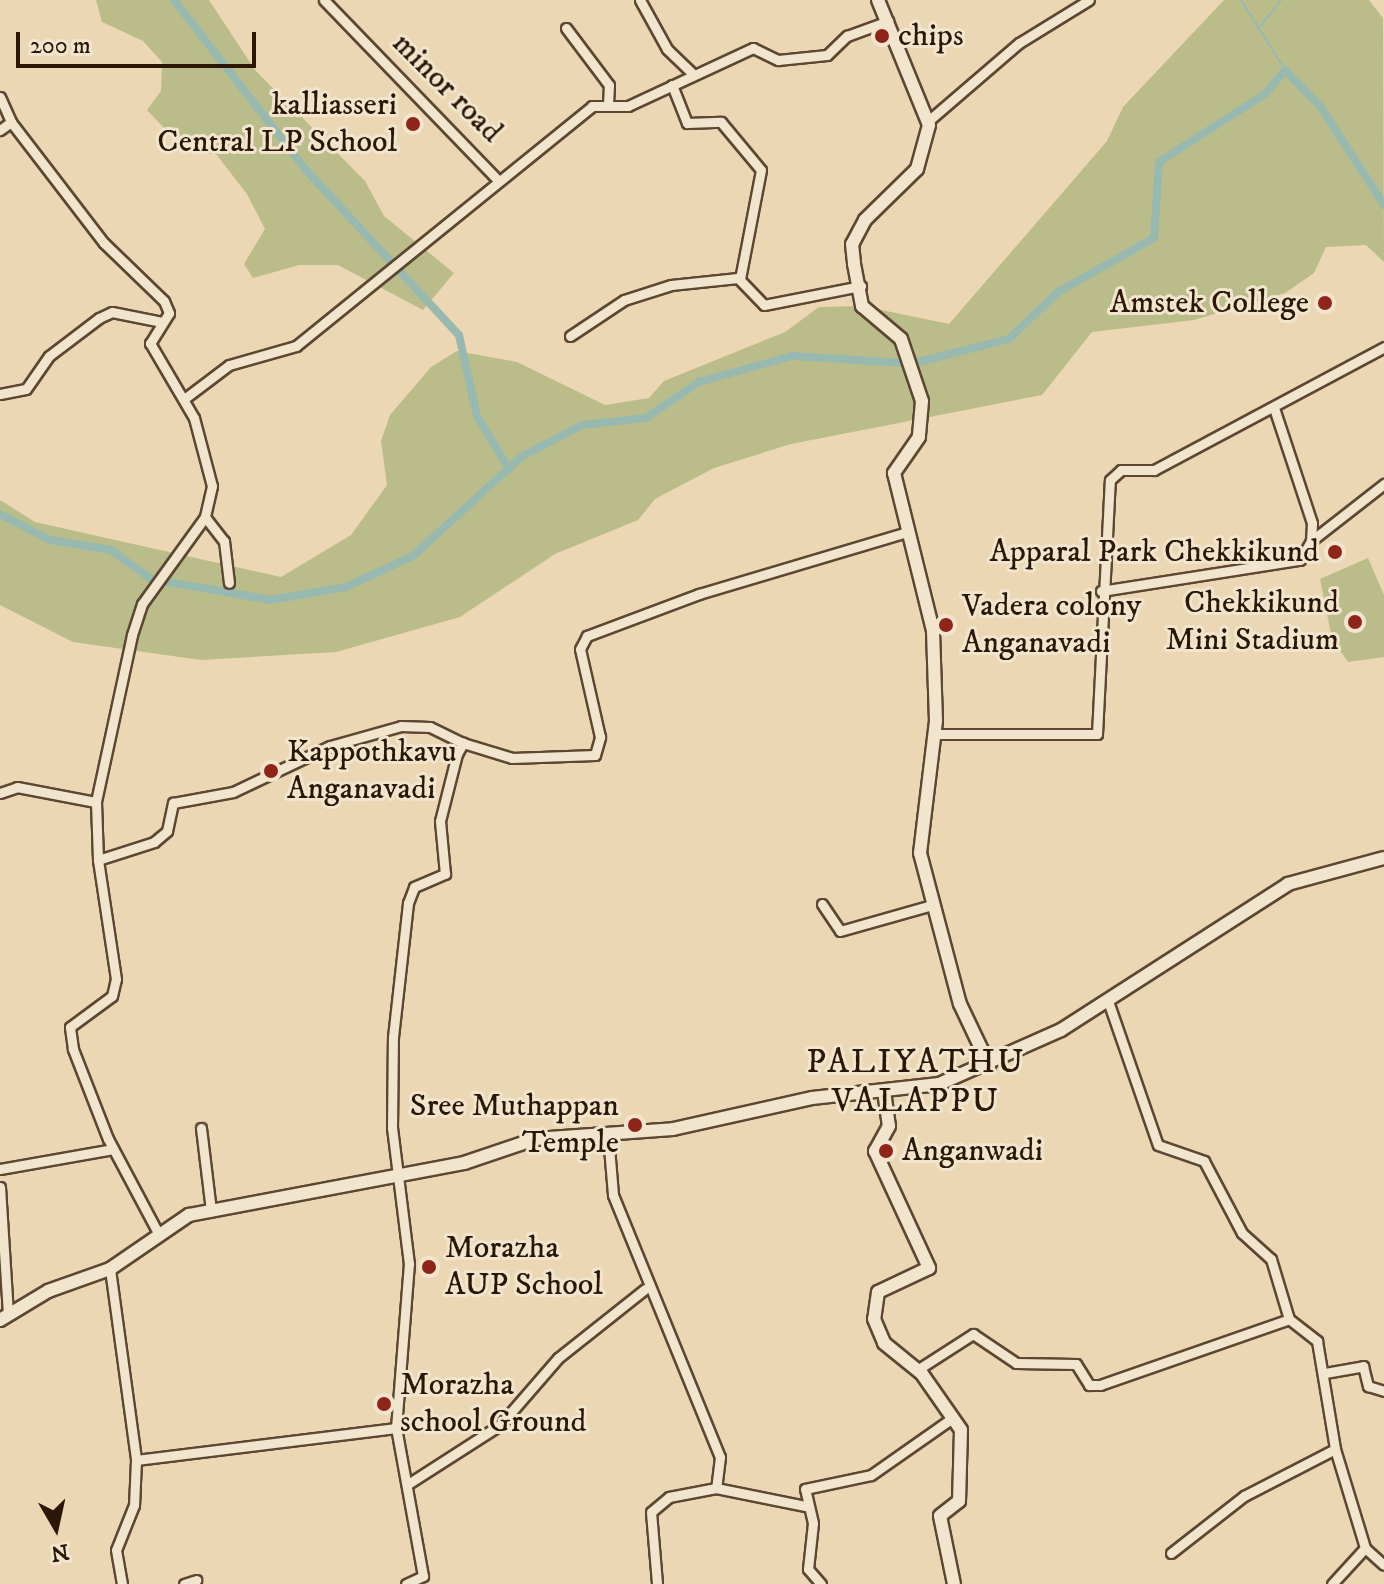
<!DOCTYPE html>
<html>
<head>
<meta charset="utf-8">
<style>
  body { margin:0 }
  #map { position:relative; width:1384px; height:1584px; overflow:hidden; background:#ebd7b3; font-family:"IM FELL DW Pica",serif }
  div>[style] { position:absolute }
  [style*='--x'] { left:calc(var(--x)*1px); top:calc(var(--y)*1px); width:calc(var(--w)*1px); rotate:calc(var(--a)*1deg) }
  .green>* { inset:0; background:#babd8a }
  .stream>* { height:2px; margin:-1px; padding:0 1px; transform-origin:1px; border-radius:1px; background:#98b9b0 }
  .canal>* { height:8px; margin:-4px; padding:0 4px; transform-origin:4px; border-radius:4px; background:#98b9b0 }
  .roads { filter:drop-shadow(2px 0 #5c4732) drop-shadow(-2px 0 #5c4732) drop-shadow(0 2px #5c4732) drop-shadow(0 -2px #5c4732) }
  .street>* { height:9px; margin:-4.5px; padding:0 4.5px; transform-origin:4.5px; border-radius:4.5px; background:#f2e5ce }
  .secondary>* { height:12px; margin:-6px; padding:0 6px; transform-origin:6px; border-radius:6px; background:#f2e5ce }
  .dots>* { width:22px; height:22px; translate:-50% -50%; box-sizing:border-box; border:4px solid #f2e5ce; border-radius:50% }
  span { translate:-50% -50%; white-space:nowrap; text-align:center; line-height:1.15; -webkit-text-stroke:6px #f2e5ce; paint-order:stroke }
  .poi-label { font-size:32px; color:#2c1707 }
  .left { translate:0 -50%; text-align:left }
  .right { translate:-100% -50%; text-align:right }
  .street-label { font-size:32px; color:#2c1707 }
  .neighbourhood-label { font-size:34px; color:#2c1707; letter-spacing:2px }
  .north { position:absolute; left:16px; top:1488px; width:80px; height:80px; -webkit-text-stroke:6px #f2e5ce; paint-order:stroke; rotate:171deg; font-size:22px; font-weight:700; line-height:32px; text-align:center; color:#2c1707 }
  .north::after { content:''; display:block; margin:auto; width:28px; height:36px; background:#2c1707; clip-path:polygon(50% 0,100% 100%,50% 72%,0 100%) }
  .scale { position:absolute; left:16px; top:32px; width:240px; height:36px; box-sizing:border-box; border:4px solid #2c1707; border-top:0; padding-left:10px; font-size:24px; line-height:28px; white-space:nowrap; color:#2c1707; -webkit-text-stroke:6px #f2e5ce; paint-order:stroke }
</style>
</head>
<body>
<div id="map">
  <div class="green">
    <i style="clip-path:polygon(96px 0,209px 0,255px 70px,365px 181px,384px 216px,454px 273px,423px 310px,338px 265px,299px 265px,253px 278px,244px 264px,265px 229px,247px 194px,216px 154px,188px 153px,147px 110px,161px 91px,162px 62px,143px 41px,102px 22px)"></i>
    <i style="clip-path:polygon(1224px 0,1369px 0,1383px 18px,1384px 262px,1366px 245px,1326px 247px,1314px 273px,1285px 293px,1194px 320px,1092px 332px,1042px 395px,791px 444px,714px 468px,655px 499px,638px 520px,555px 554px,460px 617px,336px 652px,201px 660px,73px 642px,0 605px,0 500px,35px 522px,281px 577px,351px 535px,387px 485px,381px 441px,390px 415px,431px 367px,457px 351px,517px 362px,605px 405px,649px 398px,664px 381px,785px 332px,819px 307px,862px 306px,949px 324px,1107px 141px,1123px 107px)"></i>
    <i style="clip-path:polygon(1368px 558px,1384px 595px,1384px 657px,1348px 662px,1332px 639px,1320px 579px)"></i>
  </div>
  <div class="stream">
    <i style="--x:1241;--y:0;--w:83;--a:57.8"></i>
    <i style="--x:1260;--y:27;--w:34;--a:-52"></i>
  </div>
  <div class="canal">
    <i style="--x:174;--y:0;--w:215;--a:52.2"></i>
    <i style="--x:306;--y:170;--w:225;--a:47.2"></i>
    <i style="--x:459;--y:335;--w:83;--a:77.5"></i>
    <i style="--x:477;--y:416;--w:62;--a:58.9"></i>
    <i style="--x:918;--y:362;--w:94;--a:-14.2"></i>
    <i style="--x:1009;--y:339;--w:68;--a:-43.8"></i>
    <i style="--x:1058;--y:292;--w:110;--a:-29.4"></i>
    <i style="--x:1154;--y:238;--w:76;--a:-86.2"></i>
    <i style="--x:1159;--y:162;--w:126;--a:-32.7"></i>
    <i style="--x:1265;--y:94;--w:31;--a:-50"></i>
    <i style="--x:1285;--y:70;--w:50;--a:45.8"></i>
    <i style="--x:1320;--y:106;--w:118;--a:57.1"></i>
    <i style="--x:0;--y:514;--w:56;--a:27.5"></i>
    <i style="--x:50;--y:540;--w:62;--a:9.3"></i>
    <i style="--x:111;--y:550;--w:49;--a:35.9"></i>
    <i style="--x:151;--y:579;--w:122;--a:9.9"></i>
    <i style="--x:271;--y:600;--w:76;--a:-9.8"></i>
    <i style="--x:346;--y:587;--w:74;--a:-24.8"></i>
    <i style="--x:413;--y:556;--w:147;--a:-42.5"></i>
    <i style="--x:521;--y:457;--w:69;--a:-27.7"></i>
    <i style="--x:582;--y:425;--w:64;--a:-6.2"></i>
    <i style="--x:646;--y:418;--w:64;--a:-34.2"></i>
    <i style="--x:699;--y:382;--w:97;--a:-15.6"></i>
    <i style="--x:792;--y:356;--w:111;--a:3.6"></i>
  </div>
  <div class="roads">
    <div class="street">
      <i style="--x:324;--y:0;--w:250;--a:46"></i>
      <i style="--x:640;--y:0;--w:56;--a:61.1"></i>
      <i style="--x:667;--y:49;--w:35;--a:44"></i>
      <i style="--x:566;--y:28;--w:71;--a:53"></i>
      <i style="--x:609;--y:85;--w:17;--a:93"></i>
      <i style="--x:672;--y:85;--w:41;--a:68.5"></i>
      <i style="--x:687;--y:123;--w:34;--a:-2"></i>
      <i style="--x:721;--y:122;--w:62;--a:50.2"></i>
      <i style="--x:761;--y:170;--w:111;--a:100.9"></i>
      <i style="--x:0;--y:97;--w:27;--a:66"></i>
      <i style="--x:11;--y:122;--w:14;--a:144"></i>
      <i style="--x:11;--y:122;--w:153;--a:52.5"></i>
      <i style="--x:104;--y:243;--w:83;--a:44"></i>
      <i style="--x:164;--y:301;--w:13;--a:67"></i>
      <i style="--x:169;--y:313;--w:36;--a:122"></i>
      <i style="--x:150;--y:343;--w:87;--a:59.6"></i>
      <i style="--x:194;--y:418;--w:70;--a:75.2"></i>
      <i style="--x:212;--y:486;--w:32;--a:103"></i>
      <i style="--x:205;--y:517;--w:107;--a:125.9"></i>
      <i style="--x:142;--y:604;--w:33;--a:108"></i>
      <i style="--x:132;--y:635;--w:171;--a:102.2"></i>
      <i style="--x:96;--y:802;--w:58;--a:88"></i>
      <i style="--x:927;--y:122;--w:121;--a:-40.7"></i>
      <i style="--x:1019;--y:43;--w:82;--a:-31.6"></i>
      <i style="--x:570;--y:336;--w:65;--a:-33.7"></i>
      <i style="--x:624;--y:300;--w:49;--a:-17.7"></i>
      <i style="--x:671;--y:285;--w:67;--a:-6"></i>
      <i style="--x:738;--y:278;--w:37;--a:46"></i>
      <i style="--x:764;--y:305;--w:99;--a:-11.1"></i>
      <i style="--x:0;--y:394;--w:26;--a:-11"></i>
      <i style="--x:26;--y:389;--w:40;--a:-55.1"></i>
      <i style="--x:49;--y:356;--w:63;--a:-37.2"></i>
      <i style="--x:99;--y:318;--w:14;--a:-25"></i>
      <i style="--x:112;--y:312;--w:51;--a:11.3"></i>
      <i style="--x:184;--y:399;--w:56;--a:-37.1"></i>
      <i style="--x:229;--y:365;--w:70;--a:-15.8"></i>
      <i style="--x:296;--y:346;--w:381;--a:-39"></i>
      <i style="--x:592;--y:106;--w:36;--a:0"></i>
      <i style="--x:628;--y:106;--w:138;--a:-24.9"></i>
      <i style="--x:753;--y:48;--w:28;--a:26"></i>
      <i style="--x:778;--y:60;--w:49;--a:-5.8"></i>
      <i style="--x:827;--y:55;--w:28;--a:-44"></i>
      <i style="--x:847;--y:36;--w:44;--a:-20.1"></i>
      <i style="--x:1274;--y:408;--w:121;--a:71.7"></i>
      <i style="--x:1312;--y:523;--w:18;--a:93"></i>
      <i style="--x:205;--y:517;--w:31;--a:52"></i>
      <i style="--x:224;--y:541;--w:42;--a:83.2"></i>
      <i style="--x:1101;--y:591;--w:201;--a:-8.9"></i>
      <i style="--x:1300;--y:560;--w:22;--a:-60"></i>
      <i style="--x:1311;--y:541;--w:93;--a:-38"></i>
      <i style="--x:934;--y:734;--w:163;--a:0"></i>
      <i style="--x:1097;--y:734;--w:254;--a:-87.1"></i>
      <i style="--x:1110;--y:480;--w:15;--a:-42"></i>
      <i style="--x:1121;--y:470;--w:33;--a:0"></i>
      <i style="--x:1154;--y:470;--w:261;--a:-28.1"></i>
      <i style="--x:0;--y:793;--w:18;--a:-19"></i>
      <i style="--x:17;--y:787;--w:80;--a:10.8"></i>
      <i style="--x:822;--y:904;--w:32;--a:56"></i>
      <i style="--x:840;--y:931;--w:96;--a:-15.8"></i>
      <i style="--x:1108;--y:1001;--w:152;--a:70.9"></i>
      <i style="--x:1158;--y:1145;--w:49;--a:19.2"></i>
      <i style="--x:1204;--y:1161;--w:81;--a:62.2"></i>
      <i style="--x:1242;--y:1233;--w:39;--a:42"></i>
      <i style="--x:1271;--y:1259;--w:63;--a:73.3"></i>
      <i style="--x:1289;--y:1319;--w:36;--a:38"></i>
      <i style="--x:1317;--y:1341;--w:109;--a:80.5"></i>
      <i style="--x:1335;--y:1449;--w:103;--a:73.1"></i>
      <i style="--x:1365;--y:1548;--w:25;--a:42"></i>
      <i style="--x:201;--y:1128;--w:84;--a:83.1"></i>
      <i style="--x:608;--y:1135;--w:60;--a:85.2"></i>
      <i style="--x:613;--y:1195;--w:283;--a:67.8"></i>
      <i style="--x:720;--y:1457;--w:31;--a:97"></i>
      <i style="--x:716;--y:1488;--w:48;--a:169.2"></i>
      <i style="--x:669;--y:1497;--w:23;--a:140"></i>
      <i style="--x:651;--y:1512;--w:72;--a:85.2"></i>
      <i style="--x:0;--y:1169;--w:115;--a:-10"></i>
      <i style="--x:0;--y:1187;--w:127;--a:86.4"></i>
      <i style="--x:157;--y:1231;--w:104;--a:-118"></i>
      <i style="--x:108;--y:1139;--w:97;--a:-111.3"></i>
      <i style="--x:73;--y:1049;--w:22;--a:-98"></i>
      <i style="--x:70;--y:1027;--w:52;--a:-36.4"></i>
      <i style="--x:112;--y:996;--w:17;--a:-77"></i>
      <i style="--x:116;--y:979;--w:120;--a:-98.6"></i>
      <i style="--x:98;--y:860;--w:59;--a:-17.8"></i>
      <i style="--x:154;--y:842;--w:17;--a:-40"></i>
      <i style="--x:167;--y:831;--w:29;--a:-78"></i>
      <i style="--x:173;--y:803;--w:61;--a:-10.4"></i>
      <i style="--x:233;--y:792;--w:107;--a:-25.4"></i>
      <i style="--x:330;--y:746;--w:74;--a:-15.7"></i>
      <i style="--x:401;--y:726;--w:29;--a:2"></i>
      <i style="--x:430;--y:727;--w:37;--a:26"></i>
      <i style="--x:110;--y:1269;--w:193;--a:82.2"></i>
      <i style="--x:136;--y:1460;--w:45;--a:92.5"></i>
      <i style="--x:134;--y:1505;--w:48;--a:111.8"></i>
      <i style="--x:116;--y:1550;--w:35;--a:80"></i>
      <i style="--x:917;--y:1370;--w:67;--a:-32.7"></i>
      <i style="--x:973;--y:1334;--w:52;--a:34"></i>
      <i style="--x:1016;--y:1363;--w:60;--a:1"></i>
      <i style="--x:1076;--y:1364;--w:25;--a:58"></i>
      <i style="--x:1089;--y:1385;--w:11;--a:0"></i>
      <i style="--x:1100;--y:1385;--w:200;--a:-19.2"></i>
      <i style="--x:1325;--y:1373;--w:39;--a:-10"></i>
      <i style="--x:1363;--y:1366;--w:21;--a:76"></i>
      <i style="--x:1368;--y:1386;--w:17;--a:17"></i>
      <i style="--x:136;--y:1460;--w:262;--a:-7"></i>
      <i style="--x:408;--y:1484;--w:109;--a:-32.7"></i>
      <i style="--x:500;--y:1425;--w:89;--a:-49.1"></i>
      <i style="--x:558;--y:1358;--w:111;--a:-38.4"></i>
      <i style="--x:716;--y:1488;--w:91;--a:11.4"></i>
      <i style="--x:1171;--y:1553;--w:93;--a:-38"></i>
      <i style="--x:1244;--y:1496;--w:102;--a:-27.3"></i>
      <i style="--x:184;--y:1584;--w:13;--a:-18"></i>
      <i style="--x:406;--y:1584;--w:19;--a:-25"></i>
      <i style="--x:423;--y:1576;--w:150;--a:-100.3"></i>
      <i style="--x:396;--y:1428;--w:165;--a:-85.5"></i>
      <i style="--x:409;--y:1264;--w:137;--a:-97.1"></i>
      <i style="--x:392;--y:1128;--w:91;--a:-89.4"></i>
      <i style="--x:393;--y:1037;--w:135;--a:-83.6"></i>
      <i style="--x:408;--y:903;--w:17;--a:-69"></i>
      <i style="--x:414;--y:887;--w:34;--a:-23"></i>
      <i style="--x:445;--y:874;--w:53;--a:-95.4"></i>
      <i style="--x:440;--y:821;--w:69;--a:-75.8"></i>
      <i style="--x:457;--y:754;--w:13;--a:-61"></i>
      <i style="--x:463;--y:743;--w:51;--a:17"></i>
      <i style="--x:512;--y:758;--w:83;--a:-2.1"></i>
      <i style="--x:595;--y:755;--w:19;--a:-74"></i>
      <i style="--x:600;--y:737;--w:90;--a:-102.8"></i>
      <i style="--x:580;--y:649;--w:15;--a:-62"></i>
      <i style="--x:587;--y:636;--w:120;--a:-20.6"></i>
      <i style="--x:699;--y:594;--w:217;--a:-16.6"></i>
      <i style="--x:821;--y:1584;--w:20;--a:-131"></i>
      <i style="--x:808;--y:1569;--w:46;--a:-83.8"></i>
      <i style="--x:813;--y:1523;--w:35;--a:-103"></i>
      <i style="--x:805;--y:1489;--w:67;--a:-12"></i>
      <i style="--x:871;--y:1475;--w:94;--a:-35"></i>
      <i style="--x:1332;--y:1584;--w:49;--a:-47.5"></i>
    </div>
    <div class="secondary">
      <i style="--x:878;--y:0;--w:135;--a:67.8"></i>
      <i style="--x:929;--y:125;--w:46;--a:105.3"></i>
      <i style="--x:917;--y:169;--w:73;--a:135.6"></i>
      <i style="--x:865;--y:220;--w:27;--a:118"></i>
      <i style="--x:852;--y:244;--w:20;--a:84"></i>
      <i style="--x:854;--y:264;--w:43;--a:79.2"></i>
      <i style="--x:862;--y:306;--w:51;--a:40.2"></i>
      <i style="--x:901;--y:339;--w:65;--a:71.3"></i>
      <i style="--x:922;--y:401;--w:36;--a:95"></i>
      <i style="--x:919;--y:437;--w:44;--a:124.8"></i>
      <i style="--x:894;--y:473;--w:163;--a:76.1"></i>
      <i style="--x:933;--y:631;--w:90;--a:88.1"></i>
      <i style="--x:936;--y:721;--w:133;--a:96.9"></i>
      <i style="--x:920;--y:853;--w:156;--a:75.2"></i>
      <i style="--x:960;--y:1004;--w:68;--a:64.6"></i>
      <i style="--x:884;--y:1091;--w:35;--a:82"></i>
      <i style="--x:889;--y:1126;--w:29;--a:119"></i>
      <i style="--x:875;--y:1151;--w:129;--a:65.2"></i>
      <i style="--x:929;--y:1268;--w:56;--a:154.8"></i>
      <i style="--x:878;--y:1292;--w:27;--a:98"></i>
      <i style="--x:874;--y:1319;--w:26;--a:67"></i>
      <i style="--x:884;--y:1343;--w:49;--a:39.2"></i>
      <i style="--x:922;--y:1374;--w:68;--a:55.1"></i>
      <i style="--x:961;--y:1430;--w:71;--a:91.6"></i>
      <i style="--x:959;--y:1501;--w:24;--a:142"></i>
      <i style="--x:940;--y:1516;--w:69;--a:78.4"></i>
      <i style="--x:0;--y:1320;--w:56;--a:-31.1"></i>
      <i style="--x:48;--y:1291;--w:66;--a:-19.5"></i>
      <i style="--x:110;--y:1269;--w:96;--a:-34.4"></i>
      <i style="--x:189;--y:1215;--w:280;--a:-10.7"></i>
      <i style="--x:464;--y:1163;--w:75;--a:-18.7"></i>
      <i style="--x:535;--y:1139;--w:138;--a:-4.1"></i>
      <i style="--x:673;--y:1129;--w:142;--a:-12.6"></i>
      <i style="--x:812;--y:1098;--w:128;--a:-6.3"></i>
      <i style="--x:939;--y:1084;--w:133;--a:-23.9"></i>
      <i style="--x:1061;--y:1030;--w:270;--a:-32.7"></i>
      <i style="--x:1288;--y:884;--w:99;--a:-15.2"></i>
    </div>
  </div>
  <div class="dots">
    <i style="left:882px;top:36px;background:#8f2418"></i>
    <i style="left:413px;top:124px;background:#8f2418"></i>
    <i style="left:1325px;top:303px;background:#8f2418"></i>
    <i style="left:1335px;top:552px;background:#8f2418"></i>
    <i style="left:1355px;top:622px;background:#8f2418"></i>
    <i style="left:946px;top:625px;background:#8f2418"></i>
    <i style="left:271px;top:771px;background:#8f2418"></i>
    <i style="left:635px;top:1125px;background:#8f2418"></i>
    <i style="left:886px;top:1151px;background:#8f2418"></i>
    <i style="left:429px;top:1267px;background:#8f2418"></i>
    <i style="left:384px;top:1404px;background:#8f2418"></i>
  </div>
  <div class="poi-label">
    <span class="left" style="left:898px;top:36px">chips</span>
    <span class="right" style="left:397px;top:124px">kalliasseri<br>Central LP School</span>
    <span class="right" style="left:1309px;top:303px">Amstek College</span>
    <span class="right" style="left:1319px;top:552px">Apparal Park Chekkikund</span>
    <span class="right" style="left:1339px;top:622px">Chekkikund<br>Mini Stadium</span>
    <span class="left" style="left:962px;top:625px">Vadera colony<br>Anganavadi</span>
    <span class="left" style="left:287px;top:771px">Kappothkavu<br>Anganavadi</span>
    <span class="right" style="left:619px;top:1125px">Sree Muthappan<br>Temple</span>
    <span class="left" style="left:902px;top:1151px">Anganwadi</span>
    <span class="left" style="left:445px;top:1267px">Morazha<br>AUP School</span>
    <span class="left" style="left:400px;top:1404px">Morazha<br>school Ground</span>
  </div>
  <div class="street-label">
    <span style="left:447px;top:88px;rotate:45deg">minor road</span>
  </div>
  <div class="neighbourhood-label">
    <span style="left:916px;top:1082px">PALIYATHU<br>VALAPPU</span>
  </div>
  <div class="north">N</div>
  <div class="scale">200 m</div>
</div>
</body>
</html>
